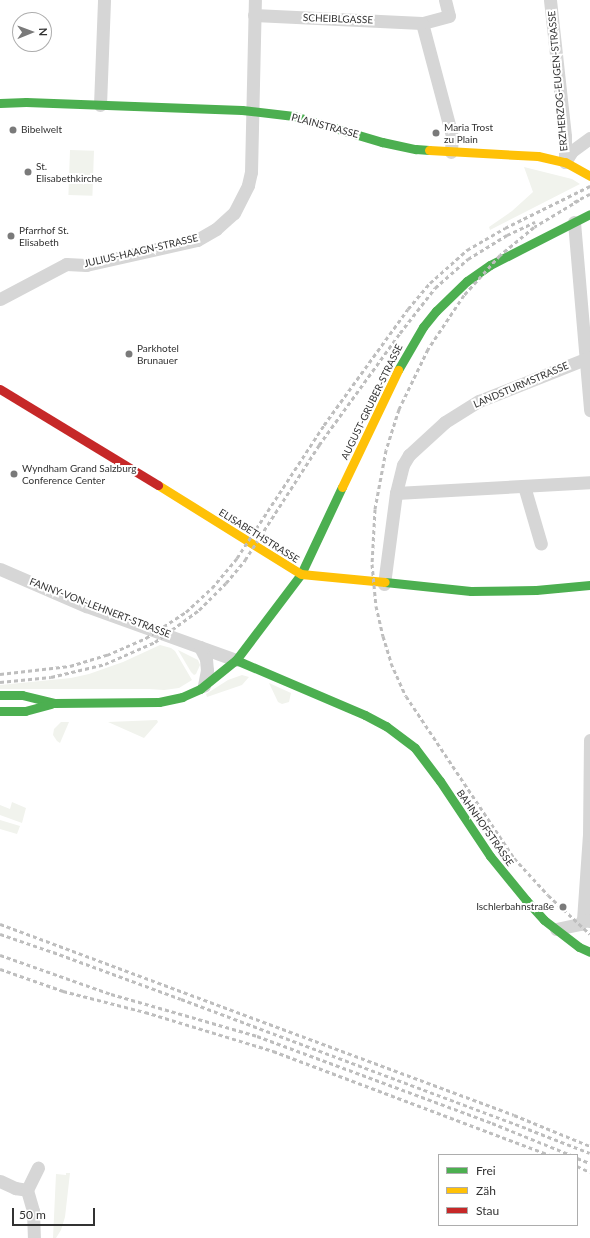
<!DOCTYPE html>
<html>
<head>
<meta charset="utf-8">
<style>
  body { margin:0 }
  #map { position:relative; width:590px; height:1238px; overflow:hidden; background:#fff; font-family:Lato,sans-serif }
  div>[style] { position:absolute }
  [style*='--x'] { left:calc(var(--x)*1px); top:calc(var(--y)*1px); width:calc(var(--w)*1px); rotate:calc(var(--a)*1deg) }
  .green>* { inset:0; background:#f1f3ed; transform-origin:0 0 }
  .street>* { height:13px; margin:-6.5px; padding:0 6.5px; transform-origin:6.5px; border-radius:6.5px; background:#d6d6d6 }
  .fast>* { height:9px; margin:-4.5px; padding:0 4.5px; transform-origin:4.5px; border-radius:4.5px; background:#4caf50 }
  .slow>* { height:9px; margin:-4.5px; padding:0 4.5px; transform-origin:4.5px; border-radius:4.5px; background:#ffc107 }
  .jam>* { height:9px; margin:-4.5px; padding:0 4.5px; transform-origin:4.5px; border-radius:4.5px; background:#c62828 }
  .rail>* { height:3px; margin-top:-1.5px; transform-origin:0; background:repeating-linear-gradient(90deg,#bebebe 0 4px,transparent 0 7px) }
  .dots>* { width:11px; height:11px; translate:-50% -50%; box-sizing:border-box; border:2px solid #fff; border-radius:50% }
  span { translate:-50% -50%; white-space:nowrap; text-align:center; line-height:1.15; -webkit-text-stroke:4px #fff; paint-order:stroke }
  .street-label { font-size:10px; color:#323232 }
  .poi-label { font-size:10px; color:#323232 }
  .left { translate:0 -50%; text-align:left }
  .right { translate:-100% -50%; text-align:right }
  .legend { position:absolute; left:438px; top:1154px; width:140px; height:72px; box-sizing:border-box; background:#fff; border:1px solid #adadad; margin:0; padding:5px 7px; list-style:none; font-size:12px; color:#323232 }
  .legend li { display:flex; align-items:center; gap:8px; height:20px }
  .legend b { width:20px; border:1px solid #adadad }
  .north { position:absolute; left:12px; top:12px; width:40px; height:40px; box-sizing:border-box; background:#fff; border:1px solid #adadad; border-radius:50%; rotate:89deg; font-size:11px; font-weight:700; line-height:16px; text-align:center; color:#323232 }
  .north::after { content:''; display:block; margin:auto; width:14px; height:18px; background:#7a7a7a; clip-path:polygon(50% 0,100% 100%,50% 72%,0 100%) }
  .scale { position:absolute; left:12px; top:1208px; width:83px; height:18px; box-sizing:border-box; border:2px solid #323232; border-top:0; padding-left:5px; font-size:12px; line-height:14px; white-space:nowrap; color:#323232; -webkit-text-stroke:3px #fff; paint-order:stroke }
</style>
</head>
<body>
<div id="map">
  <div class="green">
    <i style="left:70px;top:150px;width:24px;height:45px;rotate:2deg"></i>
    <i style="clip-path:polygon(524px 167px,572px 179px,580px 184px,490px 230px,489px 227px,512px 211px,533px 192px)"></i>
    <i style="clip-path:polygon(160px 645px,171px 648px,175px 651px,192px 680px,179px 688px,164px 690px,149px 689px,0 689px,0 685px,71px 678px,89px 674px,123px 662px)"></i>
    <i style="clip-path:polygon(178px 650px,198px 660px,200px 665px,196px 674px,194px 675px,191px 672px)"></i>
    <i style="clip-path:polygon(242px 675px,249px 677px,242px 685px,207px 697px,206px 694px,228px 680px)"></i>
    <i style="clip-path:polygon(269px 683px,291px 693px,289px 702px,282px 704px,278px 702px)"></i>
    <i style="clip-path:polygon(157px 720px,158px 722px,144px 738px,108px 722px)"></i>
    <i style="clip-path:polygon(61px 722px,69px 722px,60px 743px,57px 741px,53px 735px,54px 729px)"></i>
    <i style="clip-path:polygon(12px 802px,26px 808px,22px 823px,0 815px,0 805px,10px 809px)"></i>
    <i style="clip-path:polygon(0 820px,20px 826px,17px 834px,0 829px)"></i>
    <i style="clip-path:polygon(66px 1173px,70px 1173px,65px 1217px,61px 1230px,56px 1238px,53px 1238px,56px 1174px,66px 1175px)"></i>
  </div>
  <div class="street">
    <i style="--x:445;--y:0;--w:16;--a:76"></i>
    <i style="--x:449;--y:16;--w:28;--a:165"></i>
    <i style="--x:422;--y:23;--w:117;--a:75.1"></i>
    <i style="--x:452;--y:136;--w:16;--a:94"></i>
    <i style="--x:550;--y:0;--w:137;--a:83.7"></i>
    <i style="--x:565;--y:136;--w:26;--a:90"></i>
    <i style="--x:254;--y:15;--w:168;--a:2.7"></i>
    <i style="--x:100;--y:105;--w:105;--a:-87.8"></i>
    <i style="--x:565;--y:162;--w:13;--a:-58"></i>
    <i style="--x:572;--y:151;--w:22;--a:-36"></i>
    <i style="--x:574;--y:222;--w:189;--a:85.1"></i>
    <i style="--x:0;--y:299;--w:75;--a:-27.9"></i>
    <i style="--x:66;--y:264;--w:20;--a:3"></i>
    <i style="--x:86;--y:265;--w:114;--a:-12.7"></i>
    <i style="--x:197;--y:240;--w:22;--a:-30"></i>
    <i style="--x:216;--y:229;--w:24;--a:-42"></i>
    <i style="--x:234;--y:213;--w:31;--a:-63"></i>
    <i style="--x:248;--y:185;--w:13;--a:-77"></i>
    <i style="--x:251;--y:172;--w:172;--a:-88.7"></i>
    <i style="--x:524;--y:486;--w:60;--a:73.7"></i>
    <i style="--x:396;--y:493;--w:194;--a:-3.2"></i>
    <i style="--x:0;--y:569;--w:94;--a:23.3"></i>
    <i style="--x:86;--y:606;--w:159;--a:19.8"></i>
    <i style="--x:384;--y:584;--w:92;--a:-82.5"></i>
    <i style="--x:396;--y:493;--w:29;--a:-76"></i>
    <i style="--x:403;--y:465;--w:12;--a:-59"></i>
    <i style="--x:409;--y:455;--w:49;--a:-42.5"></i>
    <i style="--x:445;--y:422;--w:40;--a:-32"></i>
    <i style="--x:479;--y:401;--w:119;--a:-21.6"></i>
    <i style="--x:200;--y:647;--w:13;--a:63"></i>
    <i style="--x:206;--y:659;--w:11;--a:85"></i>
    <i style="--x:207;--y:670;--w:16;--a:101"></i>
    <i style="--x:583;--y:920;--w:85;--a:-86"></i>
    <i style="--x:589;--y:835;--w:95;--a:-89.4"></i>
    <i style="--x:556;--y:929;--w:25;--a:-12"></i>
    <i style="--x:580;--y:924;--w:5;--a:-53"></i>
    <i style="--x:583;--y:920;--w:7;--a:8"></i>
    <i style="--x:0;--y:1181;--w:17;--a:25"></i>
    <i style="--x:15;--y:1188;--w:12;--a:9"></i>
    <i style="--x:27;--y:1190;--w:22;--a:74"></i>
    <i style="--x:33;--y:1211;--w:27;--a:88"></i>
    <i style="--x:27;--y:1190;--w:25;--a:-64"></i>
  </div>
  <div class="fast">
    <i style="--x:0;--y:103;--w:26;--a:-2"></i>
    <i style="--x:26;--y:102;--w:216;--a:2.1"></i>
    <i style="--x:242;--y:110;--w:52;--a:6.6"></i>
    <i style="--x:294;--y:116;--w:92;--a:16.5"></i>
    <i style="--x:382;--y:142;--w:35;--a:12"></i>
    <i style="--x:416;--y:149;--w:13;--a:4"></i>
    <i style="--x:398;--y:370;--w:50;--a:-59.8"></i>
    <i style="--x:423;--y:327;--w:21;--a:-51"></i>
    <i style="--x:436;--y:311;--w:43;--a:-44.1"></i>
    <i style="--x:467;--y:281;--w:28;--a:-35"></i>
    <i style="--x:490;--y:265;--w:112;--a:-27"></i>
    <i style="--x:385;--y:582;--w:86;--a:6"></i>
    <i style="--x:471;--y:591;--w:65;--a:-0.9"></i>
    <i style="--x:536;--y:590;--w:54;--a:-5.3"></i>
    <i style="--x:236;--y:660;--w:140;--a:23.1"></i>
    <i style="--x:365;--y:715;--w:24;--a:28"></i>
    <i style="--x:386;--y:726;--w:36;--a:37"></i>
    <i style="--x:415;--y:748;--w:41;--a:52.9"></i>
    <i style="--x:440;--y:781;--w:90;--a:56.3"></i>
    <i style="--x:490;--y:856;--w:57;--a:50.7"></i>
    <i style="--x:526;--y:900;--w:27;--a:48"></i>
    <i style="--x:544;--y:920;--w:44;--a:37.6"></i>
    <i style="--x:579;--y:947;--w:12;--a:24"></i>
    <i style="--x:0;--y:695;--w:22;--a:0"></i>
    <i style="--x:22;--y:695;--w:33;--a:14"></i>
    <i style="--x:54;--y:703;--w:105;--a:-0.5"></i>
    <i style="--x:159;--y:702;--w:24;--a:-12"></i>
    <i style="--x:182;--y:697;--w:20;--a:-24"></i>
    <i style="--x:200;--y:689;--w:46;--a:-38.9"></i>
    <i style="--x:236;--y:660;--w:108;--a:-52.9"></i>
    <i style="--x:301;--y:574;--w:96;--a:-64.8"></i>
    <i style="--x:0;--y:711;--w:25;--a:0"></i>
    <i style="--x:25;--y:711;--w:27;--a:-15"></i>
  </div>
  <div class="slow">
    <i style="--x:429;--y:150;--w:109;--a:3.2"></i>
    <i style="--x:538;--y:156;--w:28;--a:13"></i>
    <i style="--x:565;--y:162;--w:29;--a:29"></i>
    <i style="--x:158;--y:485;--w:168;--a:31.9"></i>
    <i style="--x:301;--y:574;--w:84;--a:5.4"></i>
    <i style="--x:342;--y:487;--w:130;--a:-64.4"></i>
  </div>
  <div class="jam">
    <i style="--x:0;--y:389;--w:185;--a:31.3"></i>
  </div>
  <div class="rail">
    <i style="--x:579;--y:200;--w:52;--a:149"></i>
    <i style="--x:534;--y:227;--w:44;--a:140.5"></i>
    <i style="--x:500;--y:255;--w:54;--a:132"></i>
    <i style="--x:464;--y:295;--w:65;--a:123.7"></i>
    <i style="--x:428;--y:349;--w:67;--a:115.8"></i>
    <i style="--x:399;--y:409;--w:43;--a:107.6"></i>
    <i style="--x:386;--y:450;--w:60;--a:100.6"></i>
    <i style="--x:375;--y:509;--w:55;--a:93.1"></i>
    <i style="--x:372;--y:564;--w:42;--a:84.6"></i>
    <i style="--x:376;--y:606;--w:31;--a:77"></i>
    <i style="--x:383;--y:636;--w:28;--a:73"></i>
    <i style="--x:391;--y:663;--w:36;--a:66"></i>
    <i style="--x:406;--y:696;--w:195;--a:56.3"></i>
    <i style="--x:514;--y:858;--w:50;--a:47.4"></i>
    <i style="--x:548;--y:895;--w:57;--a:42.9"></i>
    <i style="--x:574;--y:202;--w:18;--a:-27"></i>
    <i style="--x:0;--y:674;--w:70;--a:-6.5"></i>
    <i style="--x:70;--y:666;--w:39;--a:-17"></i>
    <i style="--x:107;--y:655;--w:43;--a:-23.6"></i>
    <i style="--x:146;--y:638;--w:48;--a:-33"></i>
    <i style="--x:186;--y:612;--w:35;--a:-43"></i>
    <i style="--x:212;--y:588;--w:39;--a:-50"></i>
    <i style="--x:237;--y:558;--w:159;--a:-56.8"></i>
    <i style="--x:324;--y:425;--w:143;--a:-54.1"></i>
    <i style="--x:408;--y:309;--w:34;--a:-50"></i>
    <i style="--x:430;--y:283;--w:50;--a:-41.7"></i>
    <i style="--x:467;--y:250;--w:44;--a:-30.1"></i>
    <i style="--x:505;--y:228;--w:95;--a:-26.3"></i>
    <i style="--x:0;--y:682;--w:51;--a:-5.6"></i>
    <i style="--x:51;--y:677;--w:56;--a:-13.5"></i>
    <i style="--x:105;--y:664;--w:55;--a:-23.7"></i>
    <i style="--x:155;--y:642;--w:54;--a:-36"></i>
    <i style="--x:199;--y:610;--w:38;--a:-45"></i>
    <i style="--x:226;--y:583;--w:30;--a:-50"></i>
    <i style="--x:245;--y:560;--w:137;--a:-57.2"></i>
    <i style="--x:319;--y:445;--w:138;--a:-54.1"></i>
    <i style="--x:400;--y:333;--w:57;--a:-52.1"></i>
    <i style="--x:435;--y:288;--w:44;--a:-41.3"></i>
    <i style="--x:468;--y:259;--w:46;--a:-31.6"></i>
    <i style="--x:507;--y:235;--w:31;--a:-25"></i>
    <i style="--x:0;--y:924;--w:548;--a:20.38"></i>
    <i style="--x:514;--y:1115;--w:82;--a:22.2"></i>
    <i style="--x:0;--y:934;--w:56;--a:18.8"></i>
    <i style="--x:53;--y:952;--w:136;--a:20.2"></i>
    <i style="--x:181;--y:999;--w:371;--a:20.5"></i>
    <i style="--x:528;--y:1129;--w:66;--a:21.2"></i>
    <i style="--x:0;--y:955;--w:118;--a:19.4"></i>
    <i style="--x:111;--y:994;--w:152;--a:16"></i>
    <i style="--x:257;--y:1036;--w:251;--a:20.3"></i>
    <i style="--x:492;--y:1123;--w:85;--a:22.1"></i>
    <i style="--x:0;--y:969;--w:67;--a:19.2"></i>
    <i style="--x:63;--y:991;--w:85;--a:14.4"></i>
    <i style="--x:145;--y:1012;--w:134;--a:16.9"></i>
    <i style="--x:273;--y:1051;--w:296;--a:20.6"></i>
    <i style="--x:577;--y:1158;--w:14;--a:21"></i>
    <i style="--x:577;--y:1166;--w:14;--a:25"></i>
  </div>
  <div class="dots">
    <i style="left:13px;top:130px;background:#7a7a7a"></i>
    <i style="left:436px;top:133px;background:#7a7a7a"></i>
    <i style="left:28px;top:172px;background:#7a7a7a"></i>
    <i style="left:11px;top:236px;background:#7a7a7a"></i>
    <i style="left:129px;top:354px;background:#7a7a7a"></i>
    <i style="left:14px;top:474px;background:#7a7a7a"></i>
    <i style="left:563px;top:907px;background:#7a7a7a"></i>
  </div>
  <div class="street-label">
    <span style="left:338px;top:19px;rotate:2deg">SCHEIBLGASSE</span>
    <span style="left:558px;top:81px;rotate:-95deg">ERZHERZOG-EUGEN-STRASSE</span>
    <span style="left:325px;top:126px;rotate:15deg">PLAINSTRASSE</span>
    <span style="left:141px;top:251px;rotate:-13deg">JULIUS-HAAGN-STRASSE</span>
    <span style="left:521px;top:385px;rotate:-23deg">LANDSTURMSTRASSE</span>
    <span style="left:372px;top:402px;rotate:-64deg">AUGUST-GRUBER-STRASSE</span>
    <span style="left:259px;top:536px;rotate:32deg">ELISABETHSTRASSE</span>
    <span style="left:100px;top:608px;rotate:21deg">FANNY-VON-LEHNERT-STRASSE</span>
    <span style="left:485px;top:828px;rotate:55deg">BAHNHOFSTRASSE</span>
  </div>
  <div class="poi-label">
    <span class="left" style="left:444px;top:133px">Maria Trost<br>zu Plain</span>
    <span class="left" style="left:21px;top:130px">Bibelwelt</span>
    <span class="left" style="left:36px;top:172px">St.<br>Elisabethkirche</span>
    <span class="left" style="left:19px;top:236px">Pfarrhof St.<br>Elisabeth</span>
    <span class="left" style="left:137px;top:354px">Parkhotel<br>Brunauer</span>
    <span class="left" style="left:22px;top:474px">Wyndham Grand Salzburg<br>Conference Center</span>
    <span class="right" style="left:554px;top:907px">Ischlerbahnstraße</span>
  </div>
  <ul class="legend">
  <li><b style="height:5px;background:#4caf50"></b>Frei</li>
  <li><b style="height:5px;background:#ffc107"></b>Zäh</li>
  <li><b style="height:5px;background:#c62828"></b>Stau</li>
  </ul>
  <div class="north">N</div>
  <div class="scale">50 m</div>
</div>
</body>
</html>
